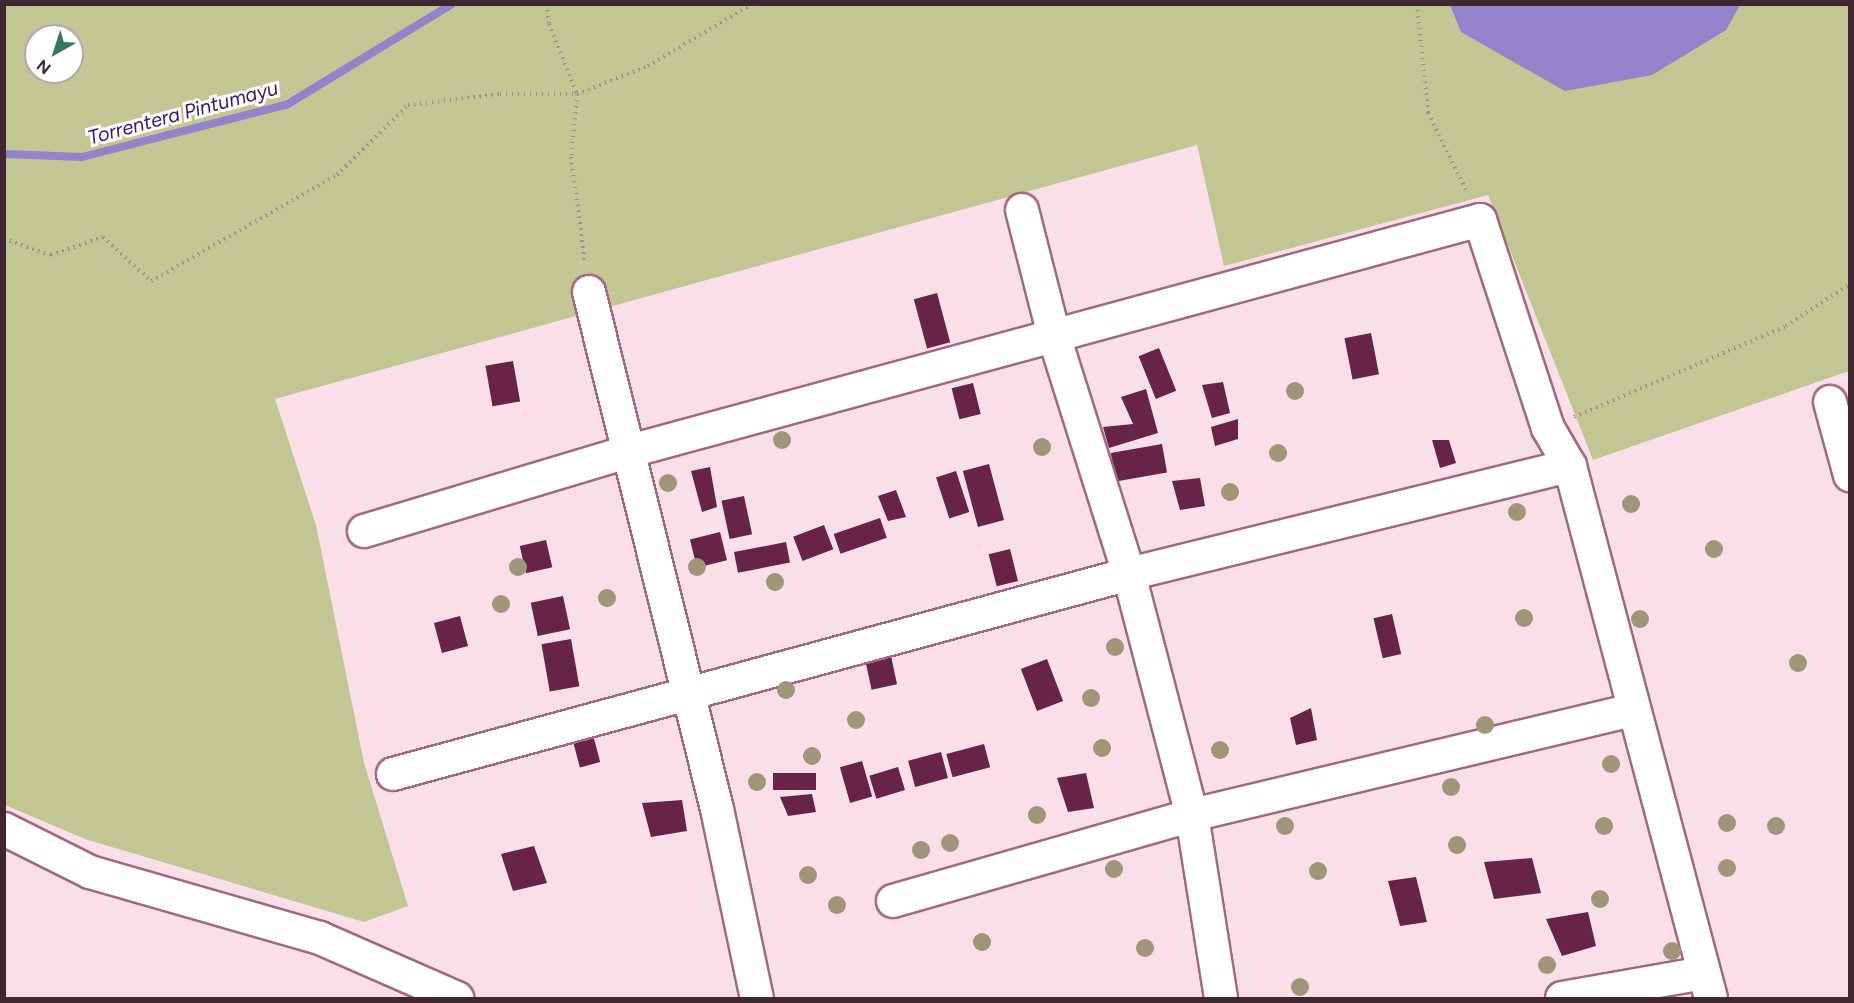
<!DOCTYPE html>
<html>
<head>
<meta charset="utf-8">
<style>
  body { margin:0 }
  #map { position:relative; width:1854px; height:1003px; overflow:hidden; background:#fadfe9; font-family:Figtree,sans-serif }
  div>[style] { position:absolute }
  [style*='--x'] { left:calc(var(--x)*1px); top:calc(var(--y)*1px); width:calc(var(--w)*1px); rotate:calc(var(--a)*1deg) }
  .green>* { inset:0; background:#c1c693 }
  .water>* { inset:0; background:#9283cb }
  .stream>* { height:8px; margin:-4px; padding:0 4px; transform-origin:4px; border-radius:4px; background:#9283cb }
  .building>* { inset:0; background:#682446; transform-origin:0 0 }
  .path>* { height:4px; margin-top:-2px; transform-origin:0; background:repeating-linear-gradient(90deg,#a68c96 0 1.5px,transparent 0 6px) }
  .roads { filter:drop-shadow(2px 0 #a36781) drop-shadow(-2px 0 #a36781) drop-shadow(0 2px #a36781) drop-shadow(0 -2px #a36781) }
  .street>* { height:32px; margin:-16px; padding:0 16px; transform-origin:16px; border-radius:16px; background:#fff }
  .trees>* { width:18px; height:18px; margin:-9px; border-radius:50%; background:#a09579 }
  span { translate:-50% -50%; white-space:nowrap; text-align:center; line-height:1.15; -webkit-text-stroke:6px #fff; paint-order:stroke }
  .water-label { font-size:20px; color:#35186c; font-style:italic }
  .frame { position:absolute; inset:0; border:6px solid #3f2631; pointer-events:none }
  .north { position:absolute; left:24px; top:24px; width:60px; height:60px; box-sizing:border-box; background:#fff; border:2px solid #b2a8ad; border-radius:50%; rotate:219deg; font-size:16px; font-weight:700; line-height:24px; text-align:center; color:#3f2631 }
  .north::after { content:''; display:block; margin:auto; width:21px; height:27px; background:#377664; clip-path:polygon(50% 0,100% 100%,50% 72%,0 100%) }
</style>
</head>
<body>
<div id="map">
  <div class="green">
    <i style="clip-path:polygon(evenodd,5px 5px,1849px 5px,1849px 371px,1593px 460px,1488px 195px,1224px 266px,1197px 145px,275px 399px,316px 525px,364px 763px,408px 906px,364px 922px,85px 839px,5px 805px,5px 5px,36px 36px,72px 36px,72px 72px,36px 72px,36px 36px)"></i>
  </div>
  <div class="water">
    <i style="clip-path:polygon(1450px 5px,1740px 5px,1726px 30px,1652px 75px,1565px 91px,1461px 32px)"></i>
  </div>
  <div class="stream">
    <i style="--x:4;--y:154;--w:78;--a:2.2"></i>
    <i style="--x:82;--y:157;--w:213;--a:-14.4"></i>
    <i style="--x:288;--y:104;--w:192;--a:-31.4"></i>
  </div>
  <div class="building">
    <i style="left:937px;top:293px;width:51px;height:24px;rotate:75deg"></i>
    <i style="left:1371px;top:333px;width:42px;height:27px;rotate:79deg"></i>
    <i style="left:1159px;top:348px;width:46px;height:22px;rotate:68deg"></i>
    <i style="left:513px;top:361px;width:41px;height:28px;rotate:80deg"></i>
    <i style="clip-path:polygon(1223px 382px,1230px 413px,1212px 418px,1202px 385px)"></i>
    <i style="left:973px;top:383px;width:32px;height:22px;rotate:76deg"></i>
    <i style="clip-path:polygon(1146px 389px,1158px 433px,1109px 448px,1103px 427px,1133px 424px,1121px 397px)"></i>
    <i style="clip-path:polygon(1238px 419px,1238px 439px,1215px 446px,1211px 427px)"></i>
    <i style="clip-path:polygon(1432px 440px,1449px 440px,1456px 463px,1440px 468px)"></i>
    <i style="left:1162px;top:444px;width:29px;height:52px;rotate:80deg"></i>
    <i style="left:989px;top:464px;width:58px;height:27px;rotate:75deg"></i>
    <i style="clip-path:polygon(710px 467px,717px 507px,702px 512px,691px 471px)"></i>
    <i style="left:956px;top:471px;width:43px;height:21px;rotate:72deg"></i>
    <i style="clip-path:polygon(1200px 478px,1205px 506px,1180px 510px,1172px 481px)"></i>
    <i style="clip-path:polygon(896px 490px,906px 517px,888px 521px,878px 496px)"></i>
    <i style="left:744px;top:496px;width:39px;height:23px;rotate:78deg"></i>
    <i style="left:880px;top:518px;width:21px;height:49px;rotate:71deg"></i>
    <i style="left:824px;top:525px;width:26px;height:33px;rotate:69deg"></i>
    <i style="left:720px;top:532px;width:29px;height:31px;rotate:76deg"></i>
    <i style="left:546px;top:540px;width:28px;height:27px;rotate:77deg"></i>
    <i style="left:786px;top:542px;width:21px;height:53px;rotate:79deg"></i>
    <i style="left:1010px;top:549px;width:33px;height:22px;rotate:76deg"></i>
    <i style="left:563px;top:596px;width:34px;height:33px;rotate:78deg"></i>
    <i style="left:1392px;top:614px;width:41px;height:19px;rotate:77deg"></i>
    <i style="left:460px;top:616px;width:31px;height:27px;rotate:75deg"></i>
    <i style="left:571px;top:639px;width:48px;height:30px;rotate:80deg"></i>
    <i style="left:891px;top:656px;width:29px;height:26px;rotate:78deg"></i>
    <i style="left:1047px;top:659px;width:45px;height:28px;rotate:69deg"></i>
    <i style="clip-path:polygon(1311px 708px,1317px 740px,1296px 745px,1290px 718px)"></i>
    <i style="left:593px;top:735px;width:28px;height:21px;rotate:75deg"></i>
    <i style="left:984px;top:744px;width:24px;height:39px;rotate:75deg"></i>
    <i style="left:941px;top:752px;width:27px;height:34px;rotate:75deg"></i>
    <i style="left:862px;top:761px;width:37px;height:23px;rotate:74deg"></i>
    <i style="left:898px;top:767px;width:24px;height:30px;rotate:73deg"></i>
    <i style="left:816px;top:773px;width:17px;height:43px;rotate:90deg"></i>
    <i style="clip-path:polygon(1086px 773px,1094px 808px,1068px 812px,1057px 778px)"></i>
    <i style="clip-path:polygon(812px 794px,816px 812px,788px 816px,780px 797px)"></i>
    <i style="clip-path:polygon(682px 800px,687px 831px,651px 837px,642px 803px)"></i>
    <i style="clip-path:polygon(534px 846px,547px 883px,513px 891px,501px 854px)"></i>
    <i style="clip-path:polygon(1532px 858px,1541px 893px,1494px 899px,1484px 862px)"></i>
    <i style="clip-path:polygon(1416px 877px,1427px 922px,1400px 926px,1388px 881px)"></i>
    <i style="clip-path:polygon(1588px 912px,1596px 946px,1562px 956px,1546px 919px)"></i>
  </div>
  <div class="path">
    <i style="--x:547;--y:4;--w:20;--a:84"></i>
    <i style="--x:549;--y:24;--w:75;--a:68.2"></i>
    <i style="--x:577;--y:94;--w:63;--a:95.4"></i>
    <i style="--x:571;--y:157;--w:108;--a:82.5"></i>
    <i style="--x:1417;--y:4;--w:110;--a:84.2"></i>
    <i style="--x:1428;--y:113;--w:88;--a:63.7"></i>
    <i style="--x:4;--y:239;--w:50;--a:18.8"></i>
    <i style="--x:51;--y:255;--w:55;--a:-19.1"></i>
    <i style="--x:103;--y:237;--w:65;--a:42.5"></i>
    <i style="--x:151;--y:281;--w:214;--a:-29.7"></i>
    <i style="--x:337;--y:175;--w:100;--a:-44.6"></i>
    <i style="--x:408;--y:105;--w:93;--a:-6.8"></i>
    <i style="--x:500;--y:94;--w:77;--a:0"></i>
    <i style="--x:577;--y:94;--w:76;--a:-21.5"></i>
    <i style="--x:648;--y:66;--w:121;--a:-30.8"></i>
    <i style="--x:1574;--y:417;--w:231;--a:-23.2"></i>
    <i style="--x:1786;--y:326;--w:77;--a:-33.3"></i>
  </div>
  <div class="roads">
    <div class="street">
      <i style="--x:1022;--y:210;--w:130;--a:75.7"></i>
      <i style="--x:1054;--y:336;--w:250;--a:72.5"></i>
      <i style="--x:1129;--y:574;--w:249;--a:75.4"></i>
      <i style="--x:1192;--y:815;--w:185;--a:81"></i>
      <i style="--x:589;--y:292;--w:533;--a:76.09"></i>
      <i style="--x:717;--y:809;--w:193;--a:78.1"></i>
      <i style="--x:1830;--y:402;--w:76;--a:74.7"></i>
      <i style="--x:364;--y:531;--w:278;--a:-16.7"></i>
      <i style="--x:630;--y:451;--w:881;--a:-15.2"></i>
      <i style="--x:1480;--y:220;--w:219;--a:71.9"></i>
      <i style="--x:1548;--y:428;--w:44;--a:59.9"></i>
      <i style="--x:1570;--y:466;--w:550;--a:75.16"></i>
      <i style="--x:393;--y:774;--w:763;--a:-15.2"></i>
      <i style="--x:1129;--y:574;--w:454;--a:-13.8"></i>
      <i style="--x:4;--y:829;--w:96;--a:26.6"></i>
      <i style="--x:90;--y:872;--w:239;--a:16"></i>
      <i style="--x:320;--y:938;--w:150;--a:23.7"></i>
      <i style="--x:893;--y:901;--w:311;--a:-16"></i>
      <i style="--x:1192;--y:815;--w:452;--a:-13.4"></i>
      <i style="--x:1562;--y:998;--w:144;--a:-10"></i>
    </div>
  </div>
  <div class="trees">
    <i style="left:1295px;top:391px"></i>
    <i style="left:782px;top:440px"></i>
    <i style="left:1042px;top:447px"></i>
    <i style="left:1278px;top:453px"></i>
    <i style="left:668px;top:483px"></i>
    <i style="left:1230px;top:492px"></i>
    <i style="left:1631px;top:504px"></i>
    <i style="left:1517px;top:512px"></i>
    <i style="left:1714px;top:549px"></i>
    <i style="left:518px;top:567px"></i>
    <i style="left:697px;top:567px"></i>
    <i style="left:775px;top:582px"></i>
    <i style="left:607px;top:598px"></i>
    <i style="left:501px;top:604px"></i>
    <i style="left:1524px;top:618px"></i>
    <i style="left:1640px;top:619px"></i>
    <i style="left:1115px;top:647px"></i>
    <i style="left:1798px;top:663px"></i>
    <i style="left:786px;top:690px"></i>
    <i style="left:1091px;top:698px"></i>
    <i style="left:856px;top:720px"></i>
    <i style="left:1485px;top:725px"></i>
    <i style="left:1102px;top:748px"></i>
    <i style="left:1220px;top:750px"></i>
    <i style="left:812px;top:756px"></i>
    <i style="left:1611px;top:764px"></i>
    <i style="left:757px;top:782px"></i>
    <i style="left:1451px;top:787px"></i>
    <i style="left:1037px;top:815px"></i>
    <i style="left:1727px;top:823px"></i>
    <i style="left:1285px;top:826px"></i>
    <i style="left:1604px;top:826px"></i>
    <i style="left:1776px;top:826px"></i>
    <i style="left:950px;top:843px"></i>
    <i style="left:1457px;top:845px"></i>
    <i style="left:921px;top:850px"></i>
    <i style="left:1727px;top:868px"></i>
    <i style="left:1114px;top:869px"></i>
    <i style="left:1318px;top:871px"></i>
    <i style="left:808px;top:875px"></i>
    <i style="left:1600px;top:899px"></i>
    <i style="left:837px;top:905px"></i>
    <i style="left:982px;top:942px"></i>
    <i style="left:1145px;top:948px"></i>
    <i style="left:1672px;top:951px"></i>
    <i style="left:1547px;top:965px"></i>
    <i style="left:1300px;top:987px"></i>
  </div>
  <div class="water-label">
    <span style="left:183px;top:113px;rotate:-15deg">Torrentera Pintumayu</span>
  </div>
  <div class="frame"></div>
  <div class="north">N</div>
</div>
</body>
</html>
